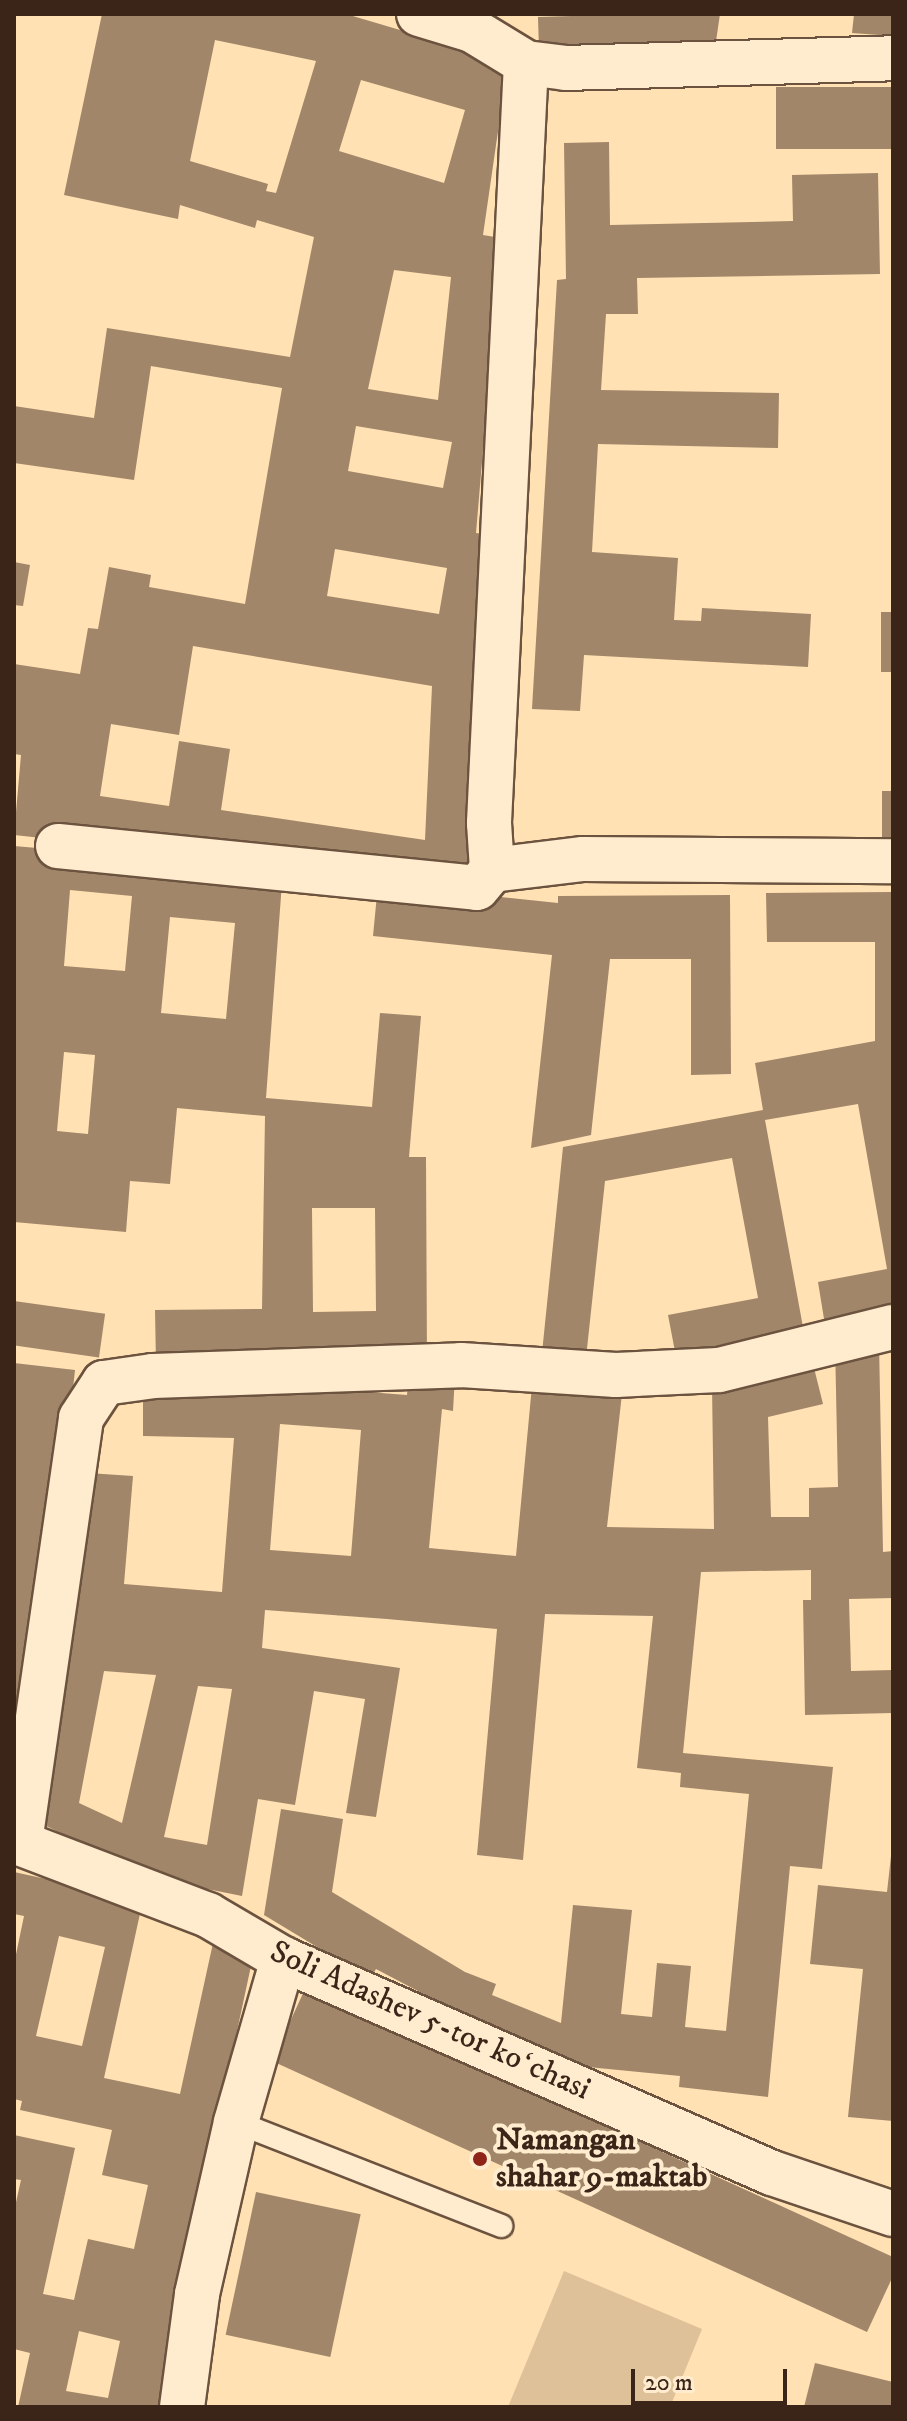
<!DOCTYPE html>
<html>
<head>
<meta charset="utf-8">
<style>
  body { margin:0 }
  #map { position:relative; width:907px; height:2421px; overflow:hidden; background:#ffe1b3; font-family:"IM FELL DW Pica",serif }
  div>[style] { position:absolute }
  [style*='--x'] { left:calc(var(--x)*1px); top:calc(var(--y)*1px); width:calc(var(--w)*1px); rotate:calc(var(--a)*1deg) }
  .green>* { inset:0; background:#dec199 }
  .building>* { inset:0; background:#a18669; transform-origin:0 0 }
  .roads { filter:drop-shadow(2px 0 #6c533f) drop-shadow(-2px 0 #6c533f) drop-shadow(0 2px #6c533f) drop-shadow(0 -2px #6c533f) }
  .service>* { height:22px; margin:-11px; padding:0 11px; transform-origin:11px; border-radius:11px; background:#ffecce }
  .minor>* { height:44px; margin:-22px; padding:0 22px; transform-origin:22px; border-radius:22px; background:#ffecce }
  .tertiary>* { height:44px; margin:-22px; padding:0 22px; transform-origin:22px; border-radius:22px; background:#ffecce }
  .dots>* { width:22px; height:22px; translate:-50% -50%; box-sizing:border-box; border:4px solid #ffecce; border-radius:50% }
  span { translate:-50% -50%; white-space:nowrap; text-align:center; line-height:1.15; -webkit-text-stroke:8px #ffecce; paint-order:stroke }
  .street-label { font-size:32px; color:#3b2418 }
  .poi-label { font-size:32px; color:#3b2418; font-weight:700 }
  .left { translate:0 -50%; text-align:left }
  .frame { position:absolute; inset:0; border:16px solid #3b2418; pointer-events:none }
  .scale { position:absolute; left:631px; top:2369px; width:156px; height:36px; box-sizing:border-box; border:4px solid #3b2418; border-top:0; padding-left:10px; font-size:24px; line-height:28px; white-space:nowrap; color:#3b2418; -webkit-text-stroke:6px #ffecce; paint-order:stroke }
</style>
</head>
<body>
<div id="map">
  <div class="green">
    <i style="clip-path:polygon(564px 2271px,702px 2329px,670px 2407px,508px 2407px)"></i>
  </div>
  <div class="building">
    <i style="clip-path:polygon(evenodd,102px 14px,346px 14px,508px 62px,483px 235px,501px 238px,476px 533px,492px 535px,471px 884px,14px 835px,21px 755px,14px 754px,14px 664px,80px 674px,88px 628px,98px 629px,109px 567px,151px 575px,149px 587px,245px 604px,282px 388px,151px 366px,134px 480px,14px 463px,14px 406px,94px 418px,107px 328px,290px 357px,314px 237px,257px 220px,255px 228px,180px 205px,178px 219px,64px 195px,102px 14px,215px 40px,316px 61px,276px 193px,266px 191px,268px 184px,190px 161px,215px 40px,102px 14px,361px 80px,465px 110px,444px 183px,339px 151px,361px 80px,102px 14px,394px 270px,451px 277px,438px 400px,368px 389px,394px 270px,102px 14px,356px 426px,452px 442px,443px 488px,348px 471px,356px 426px,102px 14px,335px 549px,447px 568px,439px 614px,327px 596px,335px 549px,102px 14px,193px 646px,432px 686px,425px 840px,221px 810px,230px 749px,179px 741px,169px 806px,100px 796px,111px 724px,179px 735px,193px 646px)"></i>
    <i style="clip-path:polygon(639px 14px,720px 14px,715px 48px,539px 50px,538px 17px)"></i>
    <i style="clip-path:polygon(854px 14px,893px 14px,893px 36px,852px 33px)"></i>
    <i style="left:893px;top:87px;width:62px;height:117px;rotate:90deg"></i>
    <i style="clip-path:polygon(609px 142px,610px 225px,793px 221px,792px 175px,878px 173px,880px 274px,637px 278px,638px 314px,606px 314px,601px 390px,779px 393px,778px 448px,598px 444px,592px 552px,678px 558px,674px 620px,701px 621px,702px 608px,811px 614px,808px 667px,584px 655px,580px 711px,532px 709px,557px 280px,566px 279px,564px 143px)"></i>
    <i style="clip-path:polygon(14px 562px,30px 565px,23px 606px,14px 605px)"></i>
    <i style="left:881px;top:612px;width:12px;height:60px"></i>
    <i style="left:882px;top:791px;width:11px;height:60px"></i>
    <i style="clip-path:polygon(evenodd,14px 846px,283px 869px,266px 1098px,372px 1107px,380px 1013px,421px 1016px,409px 1157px,426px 1157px,427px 1362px,156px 1364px,155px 1310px,262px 1309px,265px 1116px,177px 1108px,170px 1184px,130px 1181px,126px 1232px,14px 1222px,14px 846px,70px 890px,132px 896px,125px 971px,64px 966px,70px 890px,14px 846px,170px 917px,235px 923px,226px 1019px,161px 1013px,170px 917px,14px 846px,64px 1052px,95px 1055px,88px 1134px,57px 1131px,64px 1052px,14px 846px,312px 1208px,375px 1208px,376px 1311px,313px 1312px,312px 1208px)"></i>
    <i style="clip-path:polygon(378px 884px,558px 903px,558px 896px,730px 895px,731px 1074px,691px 1075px,691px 959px,610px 959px,591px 1135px,531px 1148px,552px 955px,373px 936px)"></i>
    <i style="clip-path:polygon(893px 892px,893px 1313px,825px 1325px,818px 1282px,887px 1269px,858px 1104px,765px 1120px,805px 1338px,677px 1362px,668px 1315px,758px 1298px,732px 1158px,605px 1181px,586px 1358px,542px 1353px,563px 1147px,763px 1110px,755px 1063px,875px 1041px,875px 942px,767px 942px,766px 893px)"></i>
    <i style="left:14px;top:1301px;width:92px;height:44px;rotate:8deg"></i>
    <i style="clip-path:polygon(evenodd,879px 1342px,883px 1552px,893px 1551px,893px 1598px,849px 1599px,851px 1671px,893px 1670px,893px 1713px,805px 1715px,803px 1600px,811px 1600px,811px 1570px,701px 1572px,683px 1753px,833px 1767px,822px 1869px,790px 1866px,768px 2097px,679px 2087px,680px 2076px,557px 2064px,376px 1969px,370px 1979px,264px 1915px,281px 1809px,343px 1819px,332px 1892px,465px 1972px,496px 1984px,492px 1995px,561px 2023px,573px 1905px,632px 1910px,621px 2014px,652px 2017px,657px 1963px,691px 1966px,685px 2027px,726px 2031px,749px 1794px,680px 1787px,681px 1773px,637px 1768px,653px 1616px,545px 1614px,523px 1860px,477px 1855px,497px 1629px,387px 1619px,265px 1610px,262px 1648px,400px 1668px,376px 1817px,346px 1813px,365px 1699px,314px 1691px,295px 1805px,258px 1799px,242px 1896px,113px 1870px,115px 1859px,40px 1823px,74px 1634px,88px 1473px,133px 1476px,124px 1584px,222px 1592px,234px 1438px,143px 1436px,143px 1383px,239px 1382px,407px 1395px,409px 1371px,455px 1375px,453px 1411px,442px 1409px,429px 1548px,516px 1556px,533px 1375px,623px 1385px,607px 1527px,714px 1529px,712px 1385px,812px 1360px,823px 1404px,768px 1417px,771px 1517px,809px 1517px,809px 1488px,838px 1487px,835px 1343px,879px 1342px,280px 1424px,361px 1430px,351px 1556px,270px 1550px,280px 1424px,879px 1342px,104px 1671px,156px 1675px,122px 1823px,79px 1803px,104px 1671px,879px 1342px,198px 1686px,232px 1689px,207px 1845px,164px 1837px,198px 1686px)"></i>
    <i style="clip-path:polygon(14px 1363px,75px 1370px,52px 1582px,14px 1791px)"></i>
    <i style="clip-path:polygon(891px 1856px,893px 1856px,893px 2121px,848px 2117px,863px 1969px,810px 1964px,818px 1885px,887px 1892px)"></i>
    <i style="clip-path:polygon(evenodd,14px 1872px,143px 1900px,104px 2078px,180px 2094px,213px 1943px,254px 1952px,211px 2152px,169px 2407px,18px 2407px,30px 2353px,14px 2349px,14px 2211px,21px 2180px,14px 2179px,14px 2135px,75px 2148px,43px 2294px,74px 2300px,88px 2239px,134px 2249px,148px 2185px,102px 2175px,112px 2130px,20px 2110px,22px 2101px,14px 2099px,14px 1964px,24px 1916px,14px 1914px,14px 1872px,59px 1936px,105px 1947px,82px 2046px,36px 2036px,59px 1936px,14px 1872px,79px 2331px,120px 2341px,108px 2398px,66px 2391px,79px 2331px)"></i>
    <i style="clip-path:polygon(305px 1989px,893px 2257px,893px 2276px,867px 2332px,272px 2061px)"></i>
    <i style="left:256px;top:2192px;width:107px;height:146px;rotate:12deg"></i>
    <i style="clip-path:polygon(815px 2363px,893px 2382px,893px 2407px,804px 2407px)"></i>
  </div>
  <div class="roads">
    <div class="service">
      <i style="--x:236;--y:2122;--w:285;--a:21.4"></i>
    </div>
    <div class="minor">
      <i style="--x:419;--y:14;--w:55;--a:16.8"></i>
      <i style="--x:472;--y:30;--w:63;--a:31.4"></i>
      <i style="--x:526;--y:63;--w:39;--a:7"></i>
      <i style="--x:565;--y:68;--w:328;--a:-1.7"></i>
      <i style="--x:526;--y:63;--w:761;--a:92.79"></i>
      <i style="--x:489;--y:823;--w:47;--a:86.3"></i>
      <i style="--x:492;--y:870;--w:92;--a:-6.9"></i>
      <i style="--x:583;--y:859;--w:310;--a:0.4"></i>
      <i style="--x:58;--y:846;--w:421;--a:5.7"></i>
      <i style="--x:477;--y:888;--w:23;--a:-50"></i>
      <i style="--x:20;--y:1842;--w:428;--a:-81.8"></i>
      <i style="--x:81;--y:1418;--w:42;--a:-56.7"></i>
      <i style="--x:104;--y:1383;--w:49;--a:-8.1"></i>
      <i style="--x:153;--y:1376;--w:308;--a:-2"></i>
      <i style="--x:461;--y:1365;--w:155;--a:3.7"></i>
      <i style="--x:616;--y:1375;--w:103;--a:-2.8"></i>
      <i style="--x:719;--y:1370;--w:179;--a:-13.9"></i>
      <i style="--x:182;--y:2407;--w:114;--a:-82.4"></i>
      <i style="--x:197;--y:2294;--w:176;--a:-77.2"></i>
      <i style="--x:236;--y:2122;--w:170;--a:-73.9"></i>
    </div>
    <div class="tertiary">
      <i style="--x:14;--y:1841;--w:208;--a:20.9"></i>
      <i style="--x:208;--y:1915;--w:87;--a:30.4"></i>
      <i style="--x:283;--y:1959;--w:534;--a:23.64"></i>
      <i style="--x:772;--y:2173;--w:128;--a:18.7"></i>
    </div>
  </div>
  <div class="dots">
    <i style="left:480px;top:2159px;background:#8f2418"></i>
  </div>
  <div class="street-label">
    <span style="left:430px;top:2021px;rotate:24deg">Soli Adashev 5-tor koʻchasi</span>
  </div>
  <div class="poi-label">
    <span class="left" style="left:496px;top:2159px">Namangan<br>shahar 9-maktab</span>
  </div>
  <div class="frame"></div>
  <div class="scale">20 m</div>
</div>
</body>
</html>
